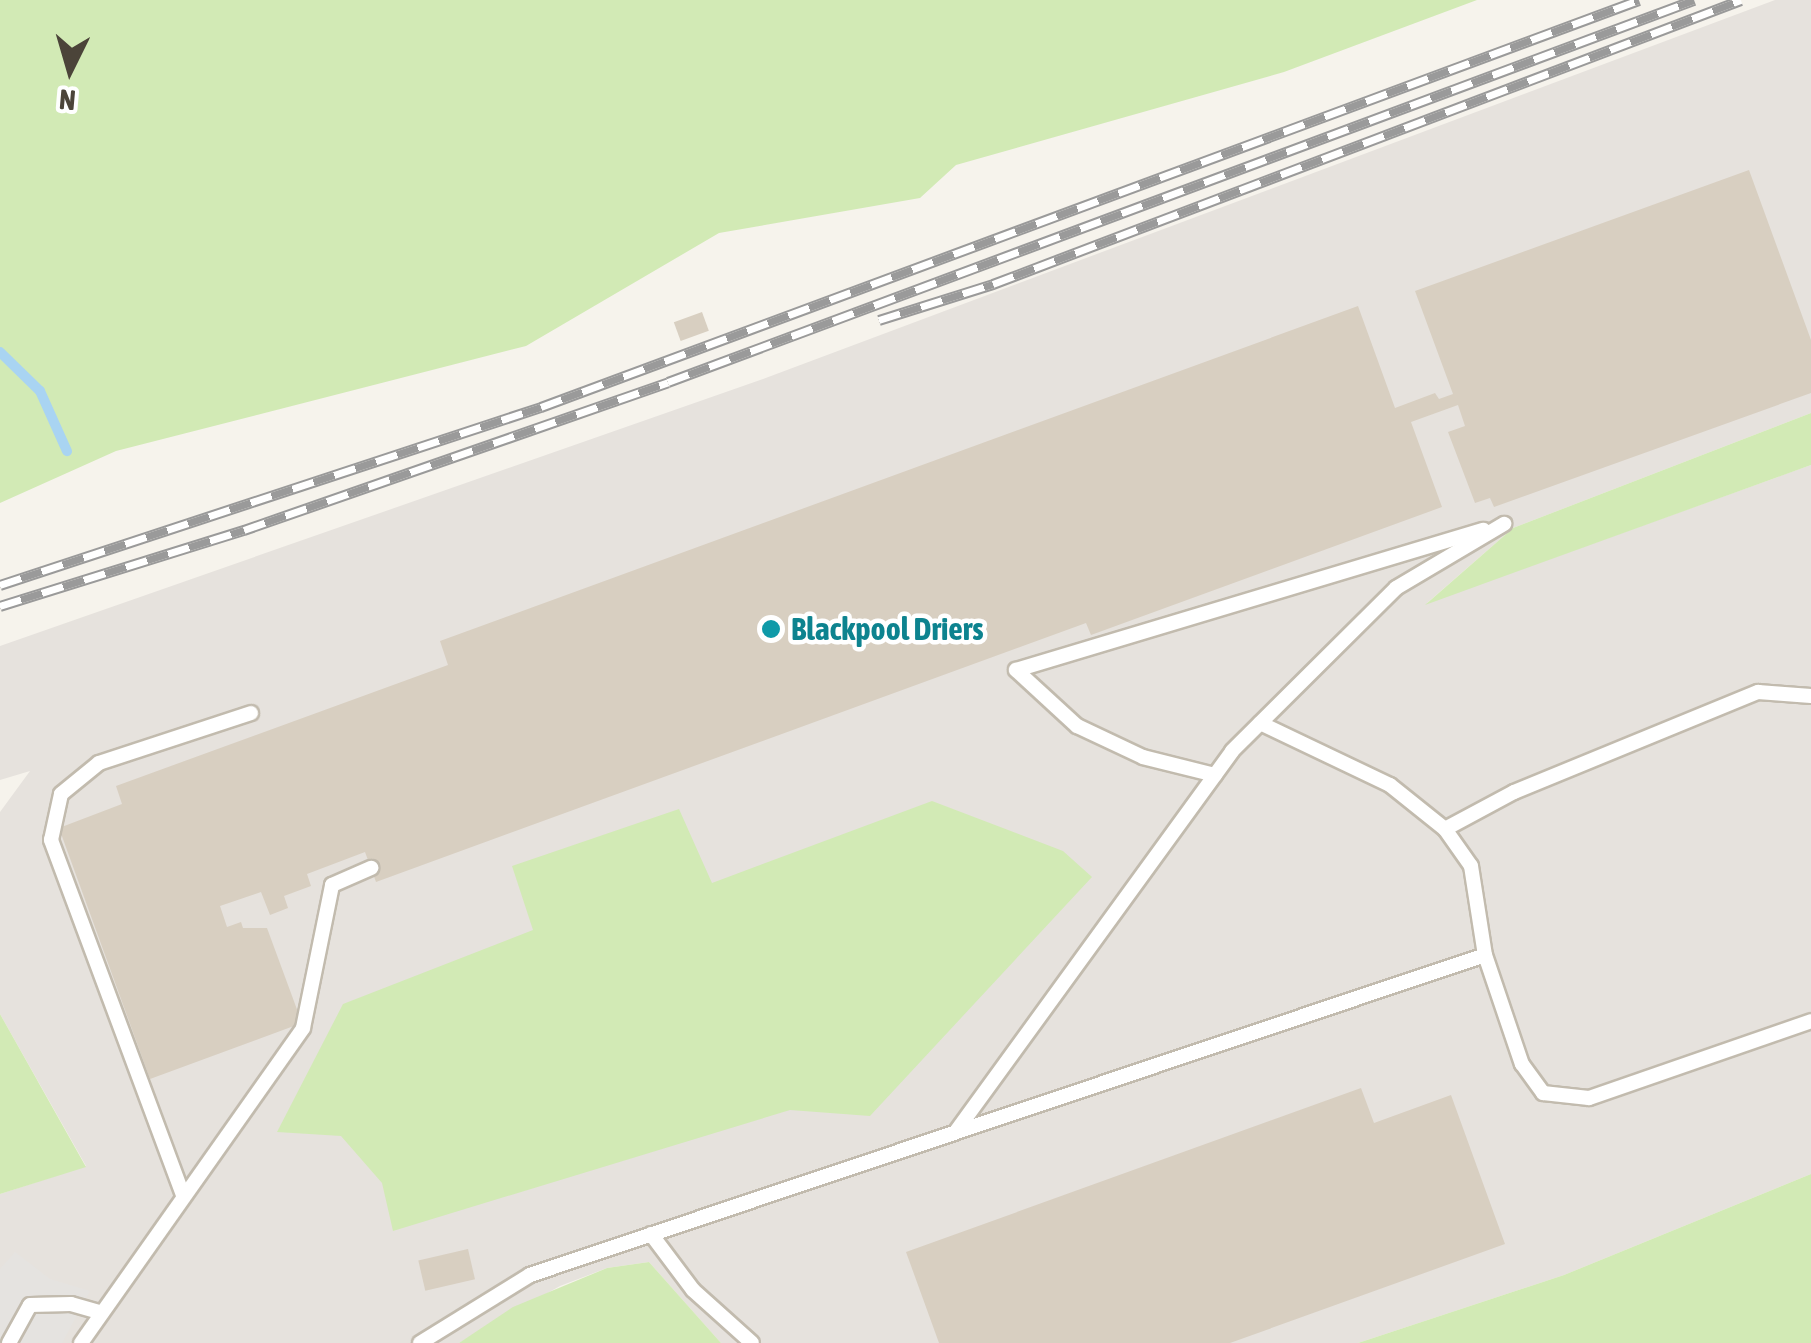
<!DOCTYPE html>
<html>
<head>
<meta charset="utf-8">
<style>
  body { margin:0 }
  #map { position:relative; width:1811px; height:1343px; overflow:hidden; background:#f6f3ec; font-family:"Asap Condensed",sans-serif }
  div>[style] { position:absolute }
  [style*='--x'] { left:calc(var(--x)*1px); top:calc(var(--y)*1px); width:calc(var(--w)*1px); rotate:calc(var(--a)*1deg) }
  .industrial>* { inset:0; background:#e6e2dd }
  .green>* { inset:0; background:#d2eab5 }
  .parking>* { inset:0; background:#e5e3e0 }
  .stream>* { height:10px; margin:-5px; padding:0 5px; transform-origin:5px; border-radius:5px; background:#a9d4f2 }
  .building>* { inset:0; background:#d8cfc1; transform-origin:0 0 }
  .roads { filter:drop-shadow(2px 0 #c2bbae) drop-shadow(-2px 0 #c2bbae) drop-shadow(0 2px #c2bbae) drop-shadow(0 -2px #c2bbae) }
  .service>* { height:14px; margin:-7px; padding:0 7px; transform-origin:7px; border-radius:7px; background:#fff }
  .rail>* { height:11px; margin-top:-5.5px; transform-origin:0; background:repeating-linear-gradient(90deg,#fff 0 22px,#9a9a9a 0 44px); box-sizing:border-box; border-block:2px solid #9a9a9a }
  .dots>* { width:28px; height:28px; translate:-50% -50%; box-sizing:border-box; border:5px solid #fff; border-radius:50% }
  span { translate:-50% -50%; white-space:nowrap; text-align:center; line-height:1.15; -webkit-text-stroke:9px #fff; paint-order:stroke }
  .culture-label { font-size:32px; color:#0d838f; font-weight:700 }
  .left { translate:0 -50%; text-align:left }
  .north { position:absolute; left:20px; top:20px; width:100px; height:100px; -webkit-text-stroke:8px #fff; paint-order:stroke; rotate:185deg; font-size:28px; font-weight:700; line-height:40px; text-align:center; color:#4b4439 }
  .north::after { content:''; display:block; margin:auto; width:35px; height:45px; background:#4b4439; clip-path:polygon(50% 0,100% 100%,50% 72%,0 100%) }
</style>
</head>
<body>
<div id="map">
  <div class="industrial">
    <i style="clip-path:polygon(1775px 0,1811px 0,1811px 413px,1513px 528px,1427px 603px,1811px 465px,1811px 1174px,1564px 1275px,1358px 1343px,721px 1343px,649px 1262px,607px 1268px,560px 1286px,459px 1343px,0 1343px,0 1194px,86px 1166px,0 1014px,0 812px,30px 771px,0 780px,0 646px,763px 379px)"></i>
  </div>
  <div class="green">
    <i style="clip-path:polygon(0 0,1477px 0,1284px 72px,956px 165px,920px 198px,719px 233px,526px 346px,116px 451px,0 503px)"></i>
    <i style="clip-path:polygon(1811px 413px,1811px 465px,1425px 605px,1513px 528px)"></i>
    <i style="clip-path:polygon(932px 801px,1063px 851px,1092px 877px,870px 1116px,790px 1110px,393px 1231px,382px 1183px,341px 1136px,277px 1132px,343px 1004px,533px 930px,512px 866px,679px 809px,712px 883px)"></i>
    <i style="clip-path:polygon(0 1014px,86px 1167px,0 1194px)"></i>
    <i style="clip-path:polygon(1811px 1174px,1811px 1343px,1358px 1343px,1564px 1275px)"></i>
    <i style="clip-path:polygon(649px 1262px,721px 1343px,459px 1343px,513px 1307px,607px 1268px)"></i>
  </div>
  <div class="parking">
    <i style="clip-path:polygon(15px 1252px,50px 1279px,90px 1291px,62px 1343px,0 1343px,0 1269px)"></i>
  </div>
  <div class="stream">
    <i style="--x:0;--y:352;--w:56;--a:44.3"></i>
    <i style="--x:40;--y:391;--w:66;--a:65.8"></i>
  </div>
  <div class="building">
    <i style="clip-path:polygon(1749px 170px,1811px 340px,1811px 393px,1494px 507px,1490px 498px,1475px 503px,1448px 432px,1465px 426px,1458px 405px,1411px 422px,1442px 507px,1091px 635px,1086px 623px,376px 882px,365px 852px,307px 874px,311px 886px,284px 896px,288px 908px,270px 915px,261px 892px,220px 906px,227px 927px,241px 922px,243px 928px,267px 928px,302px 1023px,150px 1079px,59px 828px,122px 804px,116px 786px,448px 665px,440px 641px,1358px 306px,1395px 408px,1435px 393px,1439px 399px,1453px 394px,1415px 291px)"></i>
    <i style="left:702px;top:312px;width:20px;height:30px;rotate:70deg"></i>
    <i style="clip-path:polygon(1361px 1088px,1374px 1123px,1451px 1095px,1505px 1244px,1230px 1343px,939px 1343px,906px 1252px)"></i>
    <i style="left:468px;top:1249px;width:31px;height:51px;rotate:77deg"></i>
  </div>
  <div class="roads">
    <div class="service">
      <i style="--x:1260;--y:723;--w:144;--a:25.5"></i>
      <i style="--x:1390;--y:785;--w:70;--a:38.7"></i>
      <i style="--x:1445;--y:829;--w:45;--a:54.9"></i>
      <i style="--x:1471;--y:866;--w:90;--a:81.1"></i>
      <i style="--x:1485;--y:955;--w:115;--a:71.3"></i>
      <i style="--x:1522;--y:1064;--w:36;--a:54"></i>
      <i style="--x:1543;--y:1093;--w:46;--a:6.2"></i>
      <i style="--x:1589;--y:1098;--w:235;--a:-19.1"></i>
      <i style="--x:1215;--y:775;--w:74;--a:-166"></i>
      <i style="--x:1143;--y:757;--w:73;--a:-154.8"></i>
      <i style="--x:1077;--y:726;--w:83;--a:-137.4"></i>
      <i style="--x:1016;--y:670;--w:488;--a:-16.7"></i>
      <i style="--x:1445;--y:829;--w:78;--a:-28.2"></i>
      <i style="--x:1514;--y:792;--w:264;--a:-22.3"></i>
      <i style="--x:1758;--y:692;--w:53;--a:4.3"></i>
      <i style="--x:957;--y:1130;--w:468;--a:-54"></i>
      <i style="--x:1232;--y:751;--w:231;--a:-44.8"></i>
      <i style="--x:1396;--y:588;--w:126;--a:-30.7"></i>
      <i style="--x:183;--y:1195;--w:379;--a:-110.4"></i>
      <i style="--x:51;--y:840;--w:47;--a:-77.7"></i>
      <i style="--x:61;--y:794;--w:49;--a:-39.2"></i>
      <i style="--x:99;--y:763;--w:160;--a:-18.2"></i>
      <i style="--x:651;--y:1234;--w:70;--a:53.1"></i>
      <i style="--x:693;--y:1290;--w:79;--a:41.9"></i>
      <i style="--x:9;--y:1343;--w:43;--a:-61.1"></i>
      <i style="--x:30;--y:1305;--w:41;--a:-1.4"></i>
      <i style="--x:71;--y:1304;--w:32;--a:16"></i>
      <i style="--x:81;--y:1343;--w:385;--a:-54.8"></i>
      <i style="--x:303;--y:1028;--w:146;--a:-78.5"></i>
      <i style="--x:332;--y:885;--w:43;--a:-23.6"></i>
      <i style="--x:420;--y:1343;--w:129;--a:-31.7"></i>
      <i style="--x:530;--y:1275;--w:1007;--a:-18.52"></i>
    </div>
  </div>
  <div class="rail">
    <i style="--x:879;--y:320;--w:120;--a:-17.5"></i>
    <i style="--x:993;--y:284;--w:800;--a:-20.79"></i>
    <i style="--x:0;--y:585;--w:570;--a:-18.21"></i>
    <i style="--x:541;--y:407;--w:1171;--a:-20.34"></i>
    <i style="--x:0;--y:606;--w:256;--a:-17.3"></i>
    <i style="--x:244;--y:530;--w:449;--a:-19.2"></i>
    <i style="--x:668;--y:382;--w:1095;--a:-20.42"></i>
  </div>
  <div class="dots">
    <i style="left:771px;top:629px;background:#0f9aa8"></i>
  </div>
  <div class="culture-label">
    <span class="left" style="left:791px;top:629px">Blackpool Driers</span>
  </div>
  <div class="north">N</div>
</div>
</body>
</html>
